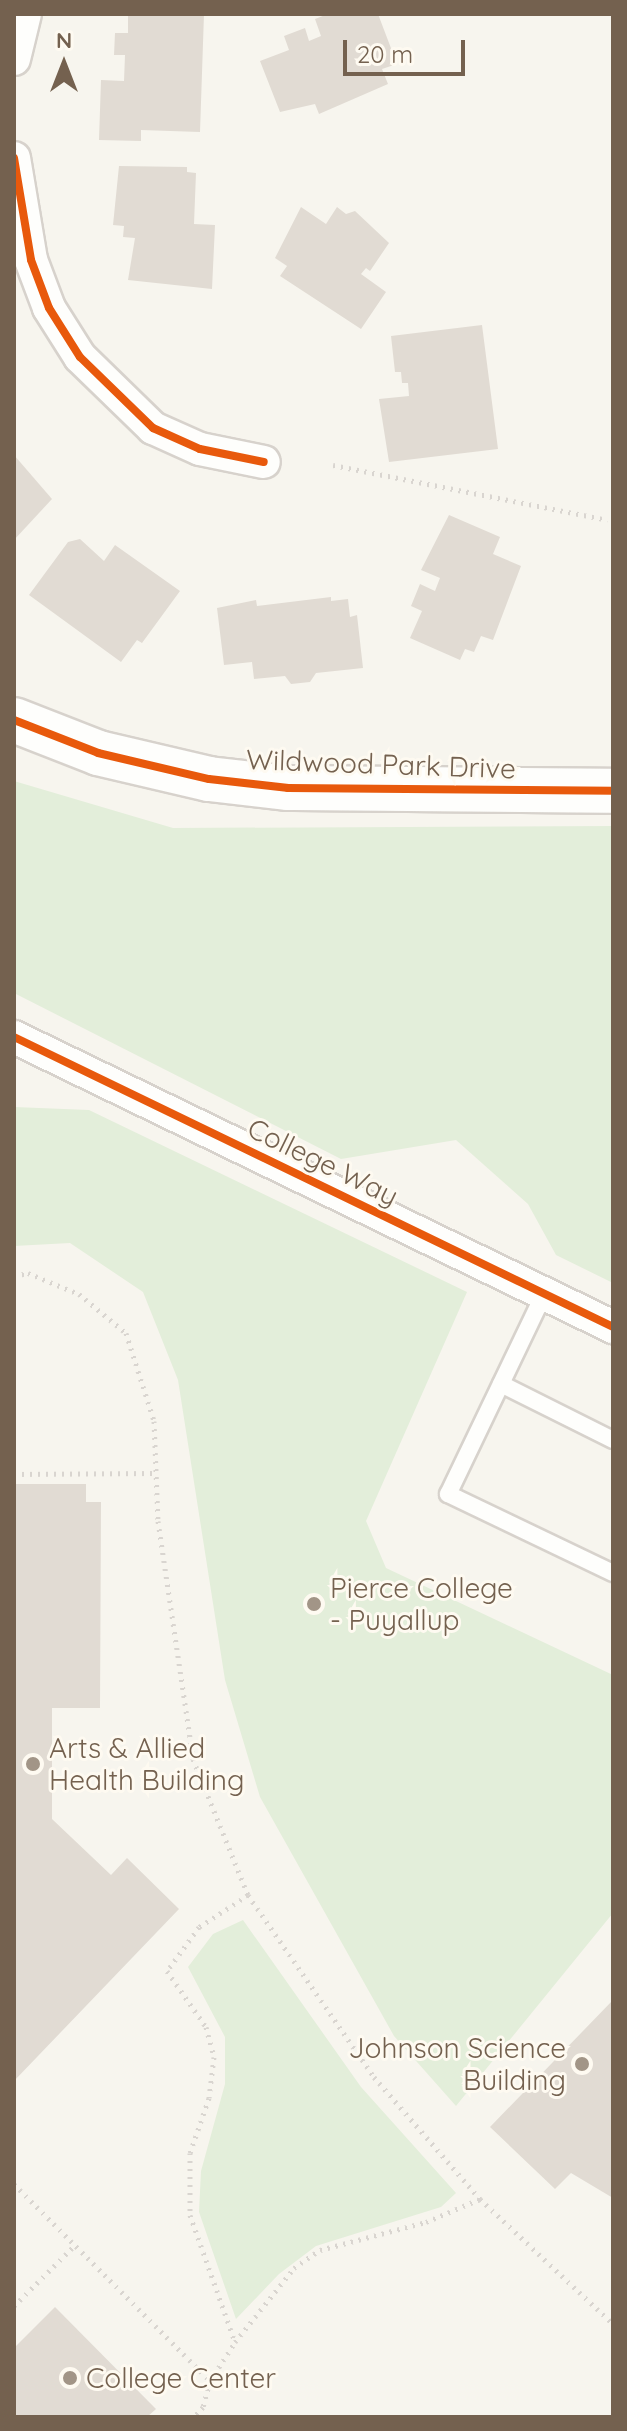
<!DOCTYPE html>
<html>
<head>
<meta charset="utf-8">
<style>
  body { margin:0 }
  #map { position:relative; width:627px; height:2431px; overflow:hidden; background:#f7f5ee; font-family:Quicksand,sans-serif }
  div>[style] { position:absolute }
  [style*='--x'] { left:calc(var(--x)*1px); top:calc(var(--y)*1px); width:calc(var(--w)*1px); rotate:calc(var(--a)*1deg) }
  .green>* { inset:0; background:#e3eeda }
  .building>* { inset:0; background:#e1dbd3 }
  .path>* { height:5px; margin-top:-2.5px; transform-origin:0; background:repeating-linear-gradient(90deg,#d9d5d0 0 2px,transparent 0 8px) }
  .roads { filter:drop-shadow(2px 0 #d7d2cc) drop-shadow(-2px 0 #d7d2cc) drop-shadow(0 2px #d7d2cc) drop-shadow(0 -2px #d7d2cc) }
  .lane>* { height:16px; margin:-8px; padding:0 8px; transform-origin:8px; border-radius:8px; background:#fefefc }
  .street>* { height:32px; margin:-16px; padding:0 16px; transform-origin:16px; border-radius:16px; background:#fefefc }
  .secondary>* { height:44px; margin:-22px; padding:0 22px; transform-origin:22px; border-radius:22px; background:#fefefc }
  .cycleway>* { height:8px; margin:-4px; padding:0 4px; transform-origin:4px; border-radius:4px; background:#e8590c }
  .dots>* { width:22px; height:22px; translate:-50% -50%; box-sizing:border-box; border:4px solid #fefaf1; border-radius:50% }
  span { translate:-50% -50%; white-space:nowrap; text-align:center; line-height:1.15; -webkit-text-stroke:6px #fefaf1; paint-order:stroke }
  .street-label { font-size:28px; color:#74614f }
  .poi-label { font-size:28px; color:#74614f }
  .left { translate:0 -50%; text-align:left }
  .right { translate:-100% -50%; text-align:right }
  .frame { position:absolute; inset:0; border:16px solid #74614f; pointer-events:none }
  .north { position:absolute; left:24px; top:24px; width:80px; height:80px; -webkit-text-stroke:6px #fefaf1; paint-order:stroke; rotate:0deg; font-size:22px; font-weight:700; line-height:32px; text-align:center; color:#74614f }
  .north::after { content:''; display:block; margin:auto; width:28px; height:36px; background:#74614f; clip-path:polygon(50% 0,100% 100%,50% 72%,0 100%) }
  .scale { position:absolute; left:343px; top:40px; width:122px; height:36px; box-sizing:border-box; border:4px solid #74614f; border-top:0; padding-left:10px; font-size:24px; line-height:28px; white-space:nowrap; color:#74614f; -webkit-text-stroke:6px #fefaf1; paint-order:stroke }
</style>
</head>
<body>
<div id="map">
  <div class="green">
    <i style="clip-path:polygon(14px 781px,173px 828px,613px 826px,613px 1283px,556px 1255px,528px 1204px,456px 1140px,341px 1159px,14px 993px)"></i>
    <i style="clip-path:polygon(14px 1107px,89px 1110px,467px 1292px,366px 1521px,386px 1568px,613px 1675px,613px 1913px,456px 2106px,394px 2036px,260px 1797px,225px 1680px,178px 1380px,143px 1292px,70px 1243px,14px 1246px)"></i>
    <i style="clip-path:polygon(243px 1920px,361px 2087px,456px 2193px,441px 2207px,316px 2246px,279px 2274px,236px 2319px,199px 2212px,201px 2171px,225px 2084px,225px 2037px,188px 1967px,213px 1934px)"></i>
  </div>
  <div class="building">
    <i style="clip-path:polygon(128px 14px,204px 14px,200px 132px,141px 130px,141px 141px,99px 140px,101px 80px,124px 81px,125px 55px,114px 55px,115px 33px,128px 33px)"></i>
    <i style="clip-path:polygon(328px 14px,378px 14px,397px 64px,382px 69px,388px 84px,319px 114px,315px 104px,280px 112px,260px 61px,289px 50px,284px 36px,305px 28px,309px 41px,321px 36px,315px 19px)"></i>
    <i style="clip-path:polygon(119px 166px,187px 167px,187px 172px,196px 173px,194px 224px,215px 225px,212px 289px,128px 280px,135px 238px,123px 237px,124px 226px,113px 225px)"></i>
    <i style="clip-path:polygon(301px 207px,326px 224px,337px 207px,346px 214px,355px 211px,389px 243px,370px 271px,366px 268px,361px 274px,386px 292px,361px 329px,280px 276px,287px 266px,275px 258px)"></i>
    <i style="clip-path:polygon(482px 325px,498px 449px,389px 462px,379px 399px,409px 396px,408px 383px,402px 383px,401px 372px,395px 372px,391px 336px)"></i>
    <i style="clip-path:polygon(14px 455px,52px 499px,14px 540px)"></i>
    <i style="clip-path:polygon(449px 515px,500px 537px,493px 554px,521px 566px,493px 640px,481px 636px,474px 652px,465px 649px,460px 660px,410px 638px,422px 611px,411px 606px,420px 584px,435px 591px,440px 578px,421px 570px)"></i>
    <i style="clip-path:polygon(80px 539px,104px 561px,115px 545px,180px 591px,142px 643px,137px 640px,121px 662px,29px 595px,68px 542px)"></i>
    <i style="clip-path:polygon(331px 597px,331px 601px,348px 599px,350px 617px,357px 615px,363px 668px,316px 673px,310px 682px,291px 684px,285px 676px,254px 679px,252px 662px,224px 665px,217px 608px,256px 600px,257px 606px)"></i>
    <i style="clip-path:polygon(14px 1484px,86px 1484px,86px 1502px,101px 1502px,100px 1708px,52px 1708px,52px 1819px,111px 1875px,127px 1858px,179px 1909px,14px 2081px)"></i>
    <i style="clip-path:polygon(613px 2000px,613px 2198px,571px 2173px,555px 2189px,490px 2127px)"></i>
    <i style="clip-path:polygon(55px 2307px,156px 2409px,147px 2417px,14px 2417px,14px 2348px)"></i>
  </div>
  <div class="path">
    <i style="--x:333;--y:465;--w:280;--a:11.3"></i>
    <i style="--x:14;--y:1276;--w:14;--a:-12"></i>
    <i style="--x:28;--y:1273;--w:55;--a:22.4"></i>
    <i style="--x:79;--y:1294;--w:61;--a:39.7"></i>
    <i style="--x:126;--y:1333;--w:92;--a:72.3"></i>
    <i style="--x:154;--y:1421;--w:100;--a:87.7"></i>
    <i style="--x:158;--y:1521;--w:241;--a:81.6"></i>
    <i style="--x:193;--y:1759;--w:147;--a:68"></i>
    <i style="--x:248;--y:1895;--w:221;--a:55.3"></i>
    <i style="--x:374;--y:2077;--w:162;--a:49"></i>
    <i style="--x:480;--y:2199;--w:183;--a:43.2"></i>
    <i style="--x:14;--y:1474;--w:142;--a:-0.4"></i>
    <i style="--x:248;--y:1895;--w:59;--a:146.9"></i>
    <i style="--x:199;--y:1927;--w:54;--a:126"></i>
    <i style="--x:167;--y:1971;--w:68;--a:55.1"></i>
    <i style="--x:206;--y:2027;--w:31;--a:75"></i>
    <i style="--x:214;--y:2057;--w:41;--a:97"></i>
    <i style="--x:209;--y:2098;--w:58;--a:109.1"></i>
    <i style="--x:190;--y:2153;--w:62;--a:90"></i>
    <i style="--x:190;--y:2215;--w:135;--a:70.5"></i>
    <i style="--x:235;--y:2342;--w:95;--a:-51.4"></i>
    <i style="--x:294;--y:2268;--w:32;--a:-35"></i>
    <i style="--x:320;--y:2250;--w:110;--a:-14.8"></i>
    <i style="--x:426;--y:2222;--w:59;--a:-23.1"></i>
    <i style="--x:14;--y:2184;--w:278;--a:45.1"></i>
    <i style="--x:210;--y:2381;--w:27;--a:105"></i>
    <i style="--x:203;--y:2407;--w:13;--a:132"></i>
    <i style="--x:14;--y:2306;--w:86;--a:-45"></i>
    <i style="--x:210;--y:2381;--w:46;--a:-57.3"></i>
  </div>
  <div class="roads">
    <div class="lane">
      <i style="--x:544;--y:1294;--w:222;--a:115.6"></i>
      <i style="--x:448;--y:1494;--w:183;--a:25.6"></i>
      <i style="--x:501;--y:1384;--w:125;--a:26.6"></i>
    </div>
    <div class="street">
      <i style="--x:14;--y:59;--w:46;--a:-76.3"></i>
      <i style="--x:14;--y:158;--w:103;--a:80.5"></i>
      <i style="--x:31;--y:260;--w:51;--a:69.4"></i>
      <i style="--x:49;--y:308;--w:58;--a:57.7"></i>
      <i style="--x:80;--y:357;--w:102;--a:44.2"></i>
      <i style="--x:153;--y:428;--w:51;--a:24.1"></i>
      <i style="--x:200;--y:449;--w:65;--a:11.5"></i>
      <i style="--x:14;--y:1037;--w:666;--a:25.83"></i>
    </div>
    <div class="secondary">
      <i style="--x:14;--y:720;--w:90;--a:21.4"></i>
      <i style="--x:98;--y:753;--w:114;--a:13.2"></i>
      <i style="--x:209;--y:779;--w:80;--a:6.5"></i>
      <i style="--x:288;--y:788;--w:325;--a:0.5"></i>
    </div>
  </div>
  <div class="cycleway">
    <i style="--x:14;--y:158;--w:103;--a:80.5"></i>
    <i style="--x:31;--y:260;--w:51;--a:69.4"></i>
    <i style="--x:49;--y:308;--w:58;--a:57.7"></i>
    <i style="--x:80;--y:357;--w:102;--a:44.2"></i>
    <i style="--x:153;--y:428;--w:51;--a:24.1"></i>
    <i style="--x:200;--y:449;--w:65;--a:11.5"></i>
    <i style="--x:14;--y:720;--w:90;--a:21.4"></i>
    <i style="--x:98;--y:753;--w:114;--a:13.2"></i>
    <i style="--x:209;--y:779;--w:80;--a:6.5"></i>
    <i style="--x:288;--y:788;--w:325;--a:0.5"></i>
    <i style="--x:14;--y:1037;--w:666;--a:25.83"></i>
  </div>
  <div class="dots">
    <i style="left:314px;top:1604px;background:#a29587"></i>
    <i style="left:33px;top:1764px;background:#a29587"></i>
    <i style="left:582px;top:2064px;background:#a29587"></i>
    <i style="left:70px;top:2378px;background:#a29587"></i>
  </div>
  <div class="street-label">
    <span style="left:381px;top:764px;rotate:2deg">Wildwood Park Drive</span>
    <span style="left:323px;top:1162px;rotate:26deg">College Way</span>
  </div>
  <div class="poi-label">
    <span class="left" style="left:330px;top:1604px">Pierce College<br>- Puyallup</span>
    <span class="left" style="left:49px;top:1764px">Arts &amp; Allied<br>Health Building</span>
    <span class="right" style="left:566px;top:2064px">Johnson Science<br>Building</span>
    <span class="left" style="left:86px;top:2378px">College Center</span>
  </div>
  <div class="frame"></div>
  <div class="north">N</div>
  <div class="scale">20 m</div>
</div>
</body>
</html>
